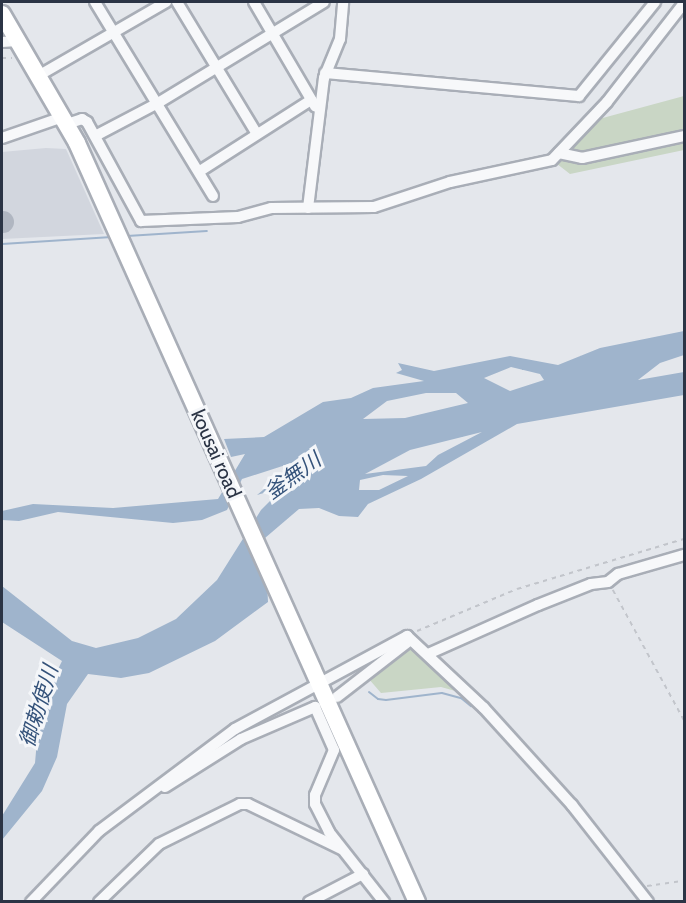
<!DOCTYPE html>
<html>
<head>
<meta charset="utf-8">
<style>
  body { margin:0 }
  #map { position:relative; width:686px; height:903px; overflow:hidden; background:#e4e7ec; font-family:Cabin,"Noto Sans JP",sans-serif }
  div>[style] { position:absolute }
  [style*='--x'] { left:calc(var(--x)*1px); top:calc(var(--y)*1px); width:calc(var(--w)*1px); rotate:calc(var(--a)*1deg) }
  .built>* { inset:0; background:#d2d6de }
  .green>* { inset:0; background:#c9d6c5 }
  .water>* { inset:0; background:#9fb4cc }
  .stream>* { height:2px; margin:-1px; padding:0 1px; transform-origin:1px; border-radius:1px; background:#9fb4cc }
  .taxiway>* { height:22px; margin:-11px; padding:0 11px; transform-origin:11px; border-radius:11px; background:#b0b6c1 }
  .path>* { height:1.5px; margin-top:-0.75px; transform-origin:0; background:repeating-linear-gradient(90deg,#c2c5cb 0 4.5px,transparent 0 9px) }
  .roads { filter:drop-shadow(2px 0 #a9aeb7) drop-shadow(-2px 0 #a9aeb7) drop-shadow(0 2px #a9aeb7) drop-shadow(0 -2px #a9aeb7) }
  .minor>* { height:10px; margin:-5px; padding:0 5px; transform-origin:5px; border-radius:5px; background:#f7f8fa }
  .highway>* { height:16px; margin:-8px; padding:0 8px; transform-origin:8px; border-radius:8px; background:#fff }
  span { translate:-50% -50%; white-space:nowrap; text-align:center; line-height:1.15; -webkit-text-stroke:6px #f4f6f9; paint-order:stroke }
  .street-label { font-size:20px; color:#2b3445 }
  .water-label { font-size:21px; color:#34527a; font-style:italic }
  .frame { position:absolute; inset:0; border:3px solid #2b3445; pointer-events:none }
</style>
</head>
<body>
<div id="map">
  <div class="built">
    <i style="clip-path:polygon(46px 148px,66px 149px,104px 234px,2px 239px,2px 152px)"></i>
  </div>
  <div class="green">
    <i style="clip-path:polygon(684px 96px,684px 150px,570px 174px,552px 160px,566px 154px,599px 119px)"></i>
    <i style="clip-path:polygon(411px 648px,459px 692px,441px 687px,381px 693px,368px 678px)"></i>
  </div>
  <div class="water">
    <i style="clip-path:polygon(evenodd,684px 331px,684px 355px,660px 363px,638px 380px,684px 372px,684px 395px,517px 424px,421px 479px,368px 504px,358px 517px,339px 516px,319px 508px,299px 509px,265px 538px,268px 602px,215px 641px,149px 673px,121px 678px,88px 674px,67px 704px,57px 757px,42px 791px,2px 840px,2px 816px,35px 763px,40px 706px,62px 661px,2px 622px,2px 586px,72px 641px,96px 648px,138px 638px,176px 619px,217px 580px,261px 510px,284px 487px,257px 495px,298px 461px,242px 479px,227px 510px,202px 520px,173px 523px,58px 512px,19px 521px,2px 520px,2px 511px,33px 504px,113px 508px,218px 499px,245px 454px,231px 457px,224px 439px,264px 437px,323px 402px,351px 398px,373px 388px,424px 381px,396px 373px,402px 370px,398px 363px,434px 371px,510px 356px,558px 365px,600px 348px,684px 331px,511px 367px,540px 374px,544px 380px,510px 391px,484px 378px,511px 367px,684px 331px,426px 393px,456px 393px,468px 403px,405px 418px,363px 419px,387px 401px,426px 393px,684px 331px,482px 432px,438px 455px,426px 466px,365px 474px,410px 450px,482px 432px,684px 331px,383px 475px,408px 476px,379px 490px,359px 490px,360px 480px,383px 475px)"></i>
  </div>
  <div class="stream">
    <i style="--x:127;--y:236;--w:80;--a:-3.6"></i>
    <i style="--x:2;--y:244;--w:110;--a:-3.6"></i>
    <i style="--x:369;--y:692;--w:11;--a:38"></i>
    <i style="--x:378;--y:699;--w:8;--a:7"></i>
    <i style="--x:386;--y:700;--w:56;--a:-7.1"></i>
    <i style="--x:442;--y:693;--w:20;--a:15"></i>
    <i style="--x:461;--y:698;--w:13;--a:39"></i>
  </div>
  <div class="taxiway">
    <i style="--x:2;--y:222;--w:1;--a:0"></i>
  </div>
  <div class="path">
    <i style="--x:2;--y:58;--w:10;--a:0"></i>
    <i style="--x:613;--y:590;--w:148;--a:61.4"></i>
    <i style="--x:417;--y:631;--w:108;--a:-22.8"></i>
    <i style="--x:517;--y:589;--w:174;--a:-16.7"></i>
    <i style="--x:647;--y:886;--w:37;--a:-8"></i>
  </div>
  <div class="roads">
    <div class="minor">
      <i style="--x:95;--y:2;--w:227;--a:58.7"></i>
      <i style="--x:177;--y:2;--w:154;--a:58.8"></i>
      <i style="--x:254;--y:2;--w:121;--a:59.6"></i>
      <i style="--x:2;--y:42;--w:15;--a:-4"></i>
      <i style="--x:325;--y:73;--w:255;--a:5.2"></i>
      <i style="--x:579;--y:96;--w:121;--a:-51"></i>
      <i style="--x:38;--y:76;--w:148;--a:-30"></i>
      <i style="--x:67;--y:124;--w:16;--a:-18"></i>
      <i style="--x:82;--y:119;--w:6;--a:31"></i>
      <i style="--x:87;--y:122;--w:113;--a:61.4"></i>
      <i style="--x:141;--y:221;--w:97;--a:-2.4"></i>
      <i style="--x:238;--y:217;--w:34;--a:-15"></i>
      <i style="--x:271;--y:208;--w:103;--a:-0.6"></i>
      <i style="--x:374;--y:207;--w:80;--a:-18.2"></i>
      <i style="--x:450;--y:182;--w:104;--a:-12.2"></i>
      <i style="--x:552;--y:160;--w:80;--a:-46.5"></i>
      <i style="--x:607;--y:102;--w:125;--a:-52.1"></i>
      <i style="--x:97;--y:135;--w:69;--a:-27.7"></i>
      <i style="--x:158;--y:103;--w:194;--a:-31.3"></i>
      <i style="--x:2;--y:138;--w:65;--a:-19"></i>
      <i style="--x:559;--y:153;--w:24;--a:12"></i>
      <i style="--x:582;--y:158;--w:104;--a:-12.2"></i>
      <i style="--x:200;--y:171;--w:132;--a:-32.6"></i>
      <i style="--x:308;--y:208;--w:131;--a:-83"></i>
      <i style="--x:324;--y:78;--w:42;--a:-67.7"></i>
      <i style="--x:340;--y:39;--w:37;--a:-85"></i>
      <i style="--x:428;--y:654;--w:120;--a:-24"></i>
      <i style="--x:538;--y:605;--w:57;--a:-21.6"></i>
      <i style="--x:591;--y:584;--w:17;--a:-7"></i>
      <i style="--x:608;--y:582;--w:13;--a:-39"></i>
      <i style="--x:618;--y:574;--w:69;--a:-16.1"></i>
      <i style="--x:337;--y:697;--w:90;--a:-37.8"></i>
      <i style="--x:165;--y:787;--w:90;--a:-32.3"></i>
      <i style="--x:241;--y:739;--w:81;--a:-23.4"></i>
      <i style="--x:315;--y:707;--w:47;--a:66.2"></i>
      <i style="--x:334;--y:750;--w:49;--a:112.9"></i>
      <i style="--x:315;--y:795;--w:9;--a:90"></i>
      <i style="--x:315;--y:804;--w:31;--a:63"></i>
      <i style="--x:329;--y:832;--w:89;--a:51.8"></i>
      <i style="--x:31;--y:902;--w:98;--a:-46.2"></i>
      <i style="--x:99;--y:831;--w:170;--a:-36.9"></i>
      <i style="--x:235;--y:729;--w:196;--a:-28.4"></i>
      <i style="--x:407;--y:636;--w:105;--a:43.1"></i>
      <i style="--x:484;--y:708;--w:131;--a:47.8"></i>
      <i style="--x:572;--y:805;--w:123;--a:51.9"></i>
      <i style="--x:99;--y:902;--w:83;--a:-44"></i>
      <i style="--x:159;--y:844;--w:90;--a:-26.3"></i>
      <i style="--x:240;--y:804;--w:8;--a:0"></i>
      <i style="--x:248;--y:804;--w:103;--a:25.8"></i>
      <i style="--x:309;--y:902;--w:61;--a:-27.4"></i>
    </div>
    <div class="highway">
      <i style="--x:2;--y:14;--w:149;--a:59.8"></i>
      <i style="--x:77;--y:143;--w:832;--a:65.87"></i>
    </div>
  </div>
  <div class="street-label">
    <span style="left:216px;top:454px;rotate:66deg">kousai road</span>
  </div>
  <div class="water-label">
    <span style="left:293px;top:476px;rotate:-36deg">釜無川</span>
    <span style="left:39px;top:706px;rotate:-73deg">御勅使川</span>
  </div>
  <div class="frame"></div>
</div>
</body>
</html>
